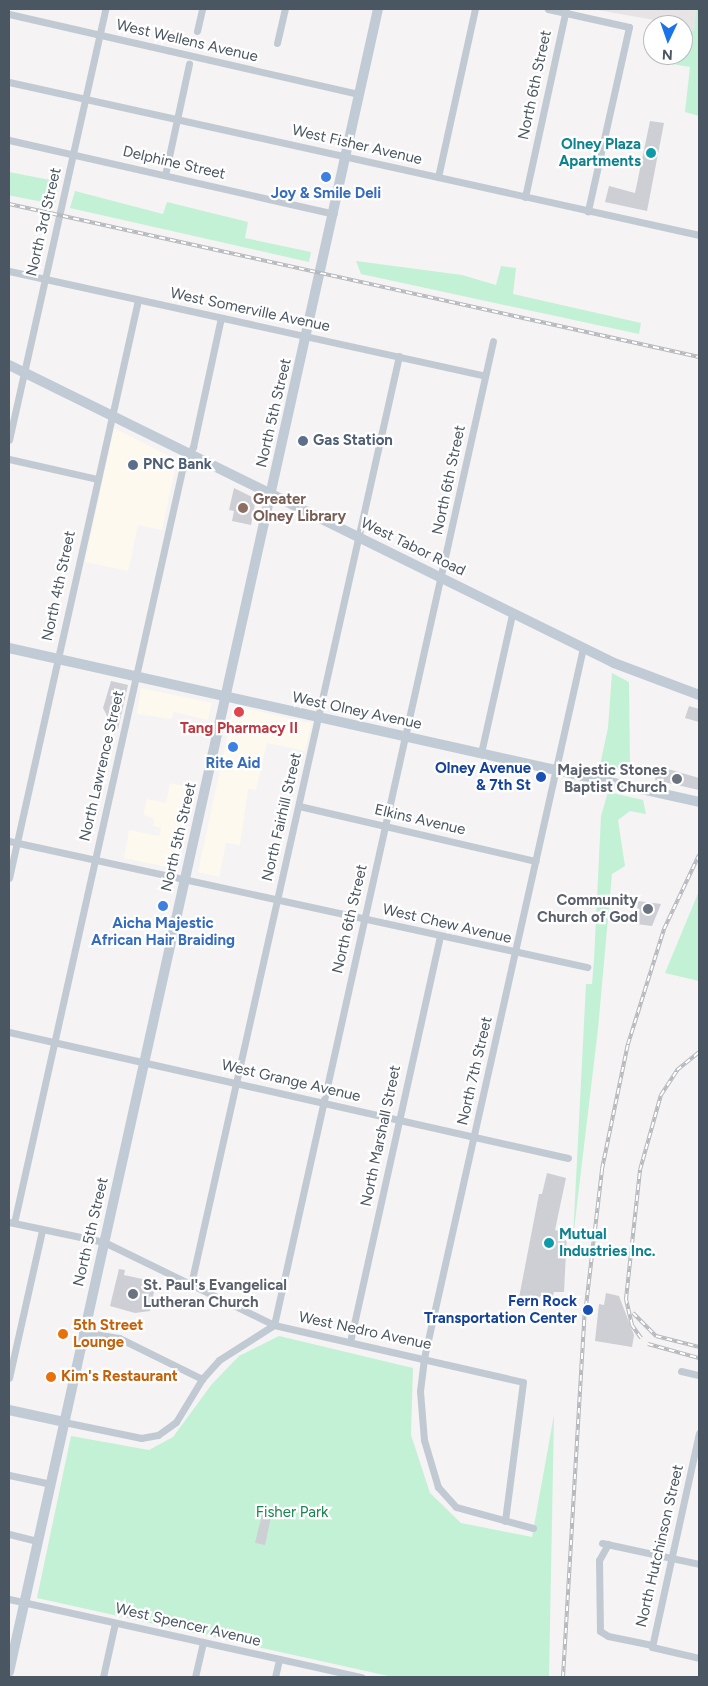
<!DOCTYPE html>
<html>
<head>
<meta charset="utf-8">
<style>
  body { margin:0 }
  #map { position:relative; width:708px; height:1686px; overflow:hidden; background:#f5f3f3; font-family:Figtree,sans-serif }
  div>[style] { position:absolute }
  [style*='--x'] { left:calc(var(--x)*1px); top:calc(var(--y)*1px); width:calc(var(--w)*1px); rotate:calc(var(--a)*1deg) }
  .commercial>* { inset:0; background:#fdf9ef }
  .education>* { inset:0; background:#e6e4e5 }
  .green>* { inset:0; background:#c3f1d5; transform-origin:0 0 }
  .building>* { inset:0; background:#cdcfd5 }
  .street>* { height:7px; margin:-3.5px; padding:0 3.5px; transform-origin:3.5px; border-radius:3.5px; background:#c1cad2 }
  .secondary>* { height:10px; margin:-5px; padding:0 5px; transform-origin:5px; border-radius:5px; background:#c1cbd6 }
  .rail>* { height:4px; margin-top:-2px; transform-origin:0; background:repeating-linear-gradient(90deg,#fff 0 5.5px,#b5b8bd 0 11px); box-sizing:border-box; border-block:1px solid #b5b8bd }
  .dots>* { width:14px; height:14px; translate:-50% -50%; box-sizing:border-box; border:2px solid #fff; border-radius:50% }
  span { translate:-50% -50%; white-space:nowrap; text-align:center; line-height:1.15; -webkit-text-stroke:4.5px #fff; paint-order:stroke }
  .street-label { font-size:15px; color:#4a5661 }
  .culture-label { font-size:15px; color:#0d838f; font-weight:700 }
  .right { translate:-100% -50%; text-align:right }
  .left { translate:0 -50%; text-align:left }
  .shop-label { font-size:15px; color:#366cbe; font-weight:700 }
  .service-label { font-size:15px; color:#4e5e75; font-weight:700 }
  .education-label { font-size:15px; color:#785e54; font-weight:700 }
  .health-label { font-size:15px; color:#be3a42; font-weight:700 }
  .transit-label { font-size:15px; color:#164399; font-weight:700 }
  .worship-label { font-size:15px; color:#5b616d; font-weight:700 }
  .food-label { font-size:15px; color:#c56008; font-weight:700 }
  .park-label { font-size:15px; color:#17864f }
  .frame { position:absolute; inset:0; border:10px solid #4a5661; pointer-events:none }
  .north { position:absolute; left:643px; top:15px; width:50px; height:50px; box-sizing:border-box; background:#fff; border:1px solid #b7bbc0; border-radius:50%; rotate:183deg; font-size:14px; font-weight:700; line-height:20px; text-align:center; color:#4a5661 }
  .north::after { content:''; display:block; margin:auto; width:18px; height:22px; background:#1a73e8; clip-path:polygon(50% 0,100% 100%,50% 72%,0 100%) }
</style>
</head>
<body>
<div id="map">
  <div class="commercial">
    <i style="clip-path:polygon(114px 428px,177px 460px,162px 530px,138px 525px,128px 571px,85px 562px)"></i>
    <i style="clip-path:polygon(141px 688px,212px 703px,208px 720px,174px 712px,171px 719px,137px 714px)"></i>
    <i style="clip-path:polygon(234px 706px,312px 723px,305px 751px,267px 743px,256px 790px,248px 789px,240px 845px,226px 843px,219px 877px,198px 872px)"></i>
    <i style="clip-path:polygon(170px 783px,194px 788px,177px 869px,124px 858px,129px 830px,159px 836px,161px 828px,153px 826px,154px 818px,143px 815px,147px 799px,166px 803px)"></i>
  </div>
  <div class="education">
    <i style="clip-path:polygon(592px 9px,696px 9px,694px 31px,683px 29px,683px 25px)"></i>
  </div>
  <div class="green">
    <i style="clip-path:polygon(696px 9px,699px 9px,699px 116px,685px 112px,690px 67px,660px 62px,662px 55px,683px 55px,683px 29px,694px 31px)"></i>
    <i style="left:9px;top:172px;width:51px;height:23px;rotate:11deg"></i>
    <i style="clip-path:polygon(75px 191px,163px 214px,167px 202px,248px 222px,245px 238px,311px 252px,309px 262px,70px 208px)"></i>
    <i style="clip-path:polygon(356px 261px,462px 275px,496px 285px,501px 266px,516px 268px,513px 294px,641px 323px,639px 334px,361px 274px)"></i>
    <i style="clip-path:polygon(612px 673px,629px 682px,630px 766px,635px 771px,629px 776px,599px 770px,608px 728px)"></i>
    <i style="clip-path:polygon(608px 792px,643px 800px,646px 814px,630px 811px,618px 820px,625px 866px,612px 874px,598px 1029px,573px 1238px,586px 984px,592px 984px,594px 960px,601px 816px)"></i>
    <i style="clip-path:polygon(699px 891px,699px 981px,665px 973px)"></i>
    <i style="clip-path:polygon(279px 1336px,413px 1368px,411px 1435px,430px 1493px,461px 1523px,532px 1537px,554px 1415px,549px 1677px,393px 1677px,37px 1598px,71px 1436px,149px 1450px,173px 1437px,212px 1384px,239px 1356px)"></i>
  </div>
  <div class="building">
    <i style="clip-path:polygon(650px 121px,664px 123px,647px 211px,605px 202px,609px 186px,635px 193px)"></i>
    <i style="clip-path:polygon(234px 488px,256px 499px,251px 525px,232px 521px,234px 511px,229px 510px)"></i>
    <i style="clip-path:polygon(111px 681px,128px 685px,118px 729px,111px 728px,114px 718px,107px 716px,103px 708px)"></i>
    <i style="clip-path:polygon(689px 706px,699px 709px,699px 722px,685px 718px)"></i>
    <i style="clip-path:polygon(658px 766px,699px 778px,699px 790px,655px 780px)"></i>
    <i style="clip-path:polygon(638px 901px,661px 904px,652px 926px,636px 924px)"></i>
    <i style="clip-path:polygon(547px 1173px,566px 1178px,555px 1230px,567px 1233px,564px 1292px,554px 1292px,552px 1299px,540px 1296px,537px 1307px,518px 1303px,539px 1194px,542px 1194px)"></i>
    <i style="clip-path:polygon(119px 1269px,125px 1270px,124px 1275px,156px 1282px,150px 1311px,135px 1313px,110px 1306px)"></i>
    <i style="clip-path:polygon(606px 1293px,619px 1296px,634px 1335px,632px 1347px,595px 1341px,599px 1304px,604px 1305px)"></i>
    <i style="clip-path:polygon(263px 1511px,272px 1512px,265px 1545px,255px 1543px)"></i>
  </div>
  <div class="street">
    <i style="--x:548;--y:9;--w:83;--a:12.5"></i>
    <i style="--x:629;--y:27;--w:189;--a:102.6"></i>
    <i style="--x:9;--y:14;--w:359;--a:12.9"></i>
    <i style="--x:197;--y:31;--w:23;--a:-77"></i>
    <i style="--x:277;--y:43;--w:35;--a:-77"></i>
    <i style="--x:9;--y:82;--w:707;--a:12.5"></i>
    <i style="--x:9;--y:140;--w:333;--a:12.8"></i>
    <i style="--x:165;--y:175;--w:114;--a:-77.8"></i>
    <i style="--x:438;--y:177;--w:172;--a:-77.6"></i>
    <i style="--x:525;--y:197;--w:192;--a:-77.7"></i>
    <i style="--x:9;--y:271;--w:487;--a:12.4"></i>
    <i style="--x:9;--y:440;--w:442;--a:-77.4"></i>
    <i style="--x:9;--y:459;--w:90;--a:12.8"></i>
    <i style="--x:481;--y:753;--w:142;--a:-77.4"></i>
    <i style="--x:299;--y:806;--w:243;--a:13.1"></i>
    <i style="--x:9;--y:841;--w:592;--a:12.3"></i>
    <i style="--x:9;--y:878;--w:592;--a:-77.42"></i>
    <i style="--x:9;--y:1032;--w:573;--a:12.7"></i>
    <i style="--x:9;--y:1222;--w:97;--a:11.9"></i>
    <i style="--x:104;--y:1242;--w:189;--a:26"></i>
    <i style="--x:274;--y:1325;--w:255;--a:12.9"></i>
    <i style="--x:523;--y:1382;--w:140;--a:97.4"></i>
    <i style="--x:14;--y:1223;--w:781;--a:-77.42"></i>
    <i style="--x:184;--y:461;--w:17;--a:-57"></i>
    <i style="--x:193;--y:447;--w:132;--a:-77.8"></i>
    <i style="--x:191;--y:1284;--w:951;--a:-77.37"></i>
    <i style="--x:84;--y:1332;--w:36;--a:10"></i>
    <i style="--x:119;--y:1338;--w:93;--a:26.3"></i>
    <i style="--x:350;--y:1342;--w:415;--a:-77.5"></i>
    <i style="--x:681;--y:1371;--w:18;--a:13"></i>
    <i style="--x:9;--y:1378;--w:152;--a:-77.4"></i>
    <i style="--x:64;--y:1422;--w:79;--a:11.7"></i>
    <i style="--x:141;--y:1438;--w:17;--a:-10"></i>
    <i style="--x:158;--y:1435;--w:22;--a:-36"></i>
    <i style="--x:176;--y:1422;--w:50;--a:-58.8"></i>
    <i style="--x:202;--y:1379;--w:25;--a:-48"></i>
    <i style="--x:219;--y:1360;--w:65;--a:-32.5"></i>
    <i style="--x:274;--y:1325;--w:1008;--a:-77.45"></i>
    <i style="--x:699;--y:1433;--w:219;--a:102.4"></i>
    <i style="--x:652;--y:1647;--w:48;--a:13.2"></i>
    <i style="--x:9;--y:1475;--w:43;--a:12.1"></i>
    <i style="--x:533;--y:1528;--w:80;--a:-164.7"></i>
    <i style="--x:456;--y:1507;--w:27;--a:-132"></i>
    <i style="--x:438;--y:1487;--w:49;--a:-106.6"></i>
    <i style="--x:424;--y:1440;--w:49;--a:-94.7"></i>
    <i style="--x:420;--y:1391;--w:33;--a:-83"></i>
    <i style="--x:424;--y:1358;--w:728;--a:-77.38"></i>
    <i style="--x:9;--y:1534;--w:30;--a:14"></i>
    <i style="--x:602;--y:1543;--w:99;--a:12.2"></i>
    <i style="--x:608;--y:1544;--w:18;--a:119"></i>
    <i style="--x:599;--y:1560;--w:71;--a:89.2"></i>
    <i style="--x:600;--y:1631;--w:9;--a:32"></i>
    <i style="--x:608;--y:1636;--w:45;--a:11.6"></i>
    <i style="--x:9;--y:1599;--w:361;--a:12.5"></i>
    <i style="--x:103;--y:1677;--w:55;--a:-77.5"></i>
    <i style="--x:195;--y:1677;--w:36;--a:-77"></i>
    <i style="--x:275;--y:1677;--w:18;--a:-77"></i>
  </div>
  <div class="secondary">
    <i style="--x:9;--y:365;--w:674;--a:26.22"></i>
    <i style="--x:614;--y:663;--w:91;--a:20.6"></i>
    <i style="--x:9;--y:648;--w:707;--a:12.58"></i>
    <i style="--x:9;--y:1410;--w:56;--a:12.3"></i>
    <i style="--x:9;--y:1672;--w:1703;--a:-77.49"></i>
  </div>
  <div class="rail">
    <i style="--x:9;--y:204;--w:707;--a:12.5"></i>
    <i style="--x:586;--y:1306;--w:138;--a:-83.3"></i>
    <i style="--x:602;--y:1169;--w:128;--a:-78.3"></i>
    <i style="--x:628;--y:1044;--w:121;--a:-72.6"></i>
    <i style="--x:664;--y:929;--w:82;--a:-64.7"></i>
    <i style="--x:633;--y:1313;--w:33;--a:45"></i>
    <i style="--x:656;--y:1336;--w:44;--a:14.3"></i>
    <i style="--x:641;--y:1338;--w:16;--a:-125"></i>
    <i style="--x:632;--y:1325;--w:27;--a:-103"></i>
    <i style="--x:626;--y:1299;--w:130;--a:-83.8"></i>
    <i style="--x:640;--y:1170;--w:78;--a:-74.4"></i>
    <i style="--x:661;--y:1095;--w:30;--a:-57"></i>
    <i style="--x:677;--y:1070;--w:28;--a:-39"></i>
    <i style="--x:648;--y:1344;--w:53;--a:15.4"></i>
    <i style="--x:563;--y:1677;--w:366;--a:-86.6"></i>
  </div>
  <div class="dots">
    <i style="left:651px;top:153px;background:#0f9aa8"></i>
    <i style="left:326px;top:177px;background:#3f7fe0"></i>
    <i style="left:303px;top:441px;background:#5c6f8a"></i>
    <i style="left:133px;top:465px;background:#5c6f8a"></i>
    <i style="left:243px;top:508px;background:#8d6e63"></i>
    <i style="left:239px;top:712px;background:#e0444e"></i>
    <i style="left:233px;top:747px;background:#3f7fe0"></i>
    <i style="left:541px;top:777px;background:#1a4fb4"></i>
    <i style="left:677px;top:779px;background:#6b7280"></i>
    <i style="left:163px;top:906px;background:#3f7fe0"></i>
    <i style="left:648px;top:909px;background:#6b7280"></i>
    <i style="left:549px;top:1243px;background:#0f9aa8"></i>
    <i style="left:133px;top:1294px;background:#6b7280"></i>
    <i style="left:588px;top:1310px;background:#1a4fb4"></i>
    <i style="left:63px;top:1334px;background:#e8710a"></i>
    <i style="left:51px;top:1377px;background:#e8710a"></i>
  </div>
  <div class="street-label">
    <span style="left:187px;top:41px;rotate:13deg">West Wellens Avenue</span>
    <span style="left:535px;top:85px;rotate:-78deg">North 6th Street</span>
    <span style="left:357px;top:145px;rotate:13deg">West Fisher Avenue</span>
    <span style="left:174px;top:163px;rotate:13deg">Delphine Street</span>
    <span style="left:44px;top:222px;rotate:-77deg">North 3rd Street</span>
    <span style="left:250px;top:310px;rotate:12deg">West Somerville Avenue</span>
    <span style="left:274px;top:413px;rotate:-77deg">North 5th Street</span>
    <span style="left:449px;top:480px;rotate:-78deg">North 6th Street</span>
    <span style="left:413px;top:547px;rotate:26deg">West Tabor Road</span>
    <span style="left:59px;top:586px;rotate:-78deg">North 4th Street</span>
    <span style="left:357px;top:711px;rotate:12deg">West Olney Avenue</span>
    <span style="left:102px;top:766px;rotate:-77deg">North Lawrence Street</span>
    <span style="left:282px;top:817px;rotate:-77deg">North Fairhill Street</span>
    <span style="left:420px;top:820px;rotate:13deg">Elkins Avenue</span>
    <span style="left:179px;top:837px;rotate:-77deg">North 5th Street</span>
    <span style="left:350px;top:919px;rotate:-77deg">North 6th Street</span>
    <span style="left:447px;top:924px;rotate:13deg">West Chew Avenue</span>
    <span style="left:475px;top:1071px;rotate:-77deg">North 7th Street</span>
    <span style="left:291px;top:1081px;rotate:13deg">West Grange Avenue</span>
    <span style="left:381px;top:1136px;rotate:-78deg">North Marshall Street</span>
    <span style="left:91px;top:1232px;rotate:-77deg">North 5th Street</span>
    <span style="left:365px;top:1331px;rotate:12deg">West Nedro Avenue</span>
    <span style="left:660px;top:1546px;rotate:-77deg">North Hutchinson Street</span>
    <span style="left:188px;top:1625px;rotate:13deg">West Spencer Avenue</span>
  </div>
  <div class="culture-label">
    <span class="right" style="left:641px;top:153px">Olney Plaza<br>Apartments</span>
    <span class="left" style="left:559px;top:1243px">Mutual<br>Industries Inc.</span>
  </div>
  <div class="shop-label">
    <span style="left:326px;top:194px">Joy &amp; Smile Deli</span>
    <span style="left:233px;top:764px">Rite Aid</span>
    <span style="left:163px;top:932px">Aicha Majestic<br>African Hair Braiding</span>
  </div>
  <div class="service-label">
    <span class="left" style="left:313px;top:441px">Gas Station</span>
    <span class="left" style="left:143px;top:465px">PNC Bank</span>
  </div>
  <div class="education-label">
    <span class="left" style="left:253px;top:508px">Greater<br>Olney Library</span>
  </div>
  <div class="health-label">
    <span style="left:239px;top:729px">Tang Pharmacy II</span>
  </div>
  <div class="transit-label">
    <span class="right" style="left:531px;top:777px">Olney Avenue<br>&amp; 7th St</span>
    <span class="right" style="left:577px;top:1310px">Fern Rock<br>Transportation Center</span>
  </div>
  <div class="worship-label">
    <span class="right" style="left:667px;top:779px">Majestic Stones<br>Baptist Church</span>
    <span class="right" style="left:638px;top:909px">Community<br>Church of God</span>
    <span class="left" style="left:143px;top:1294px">St. Paul's Evangelical<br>Lutheran Church</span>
  </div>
  <div class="food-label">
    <span class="left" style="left:73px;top:1334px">5th Street<br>Lounge</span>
    <span class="left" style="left:61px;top:1377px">Kim's Restaurant</span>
  </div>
  <div class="park-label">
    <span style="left:292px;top:1513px">Fisher Park</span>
  </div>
  <div class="frame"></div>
  <div class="north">N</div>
</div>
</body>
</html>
